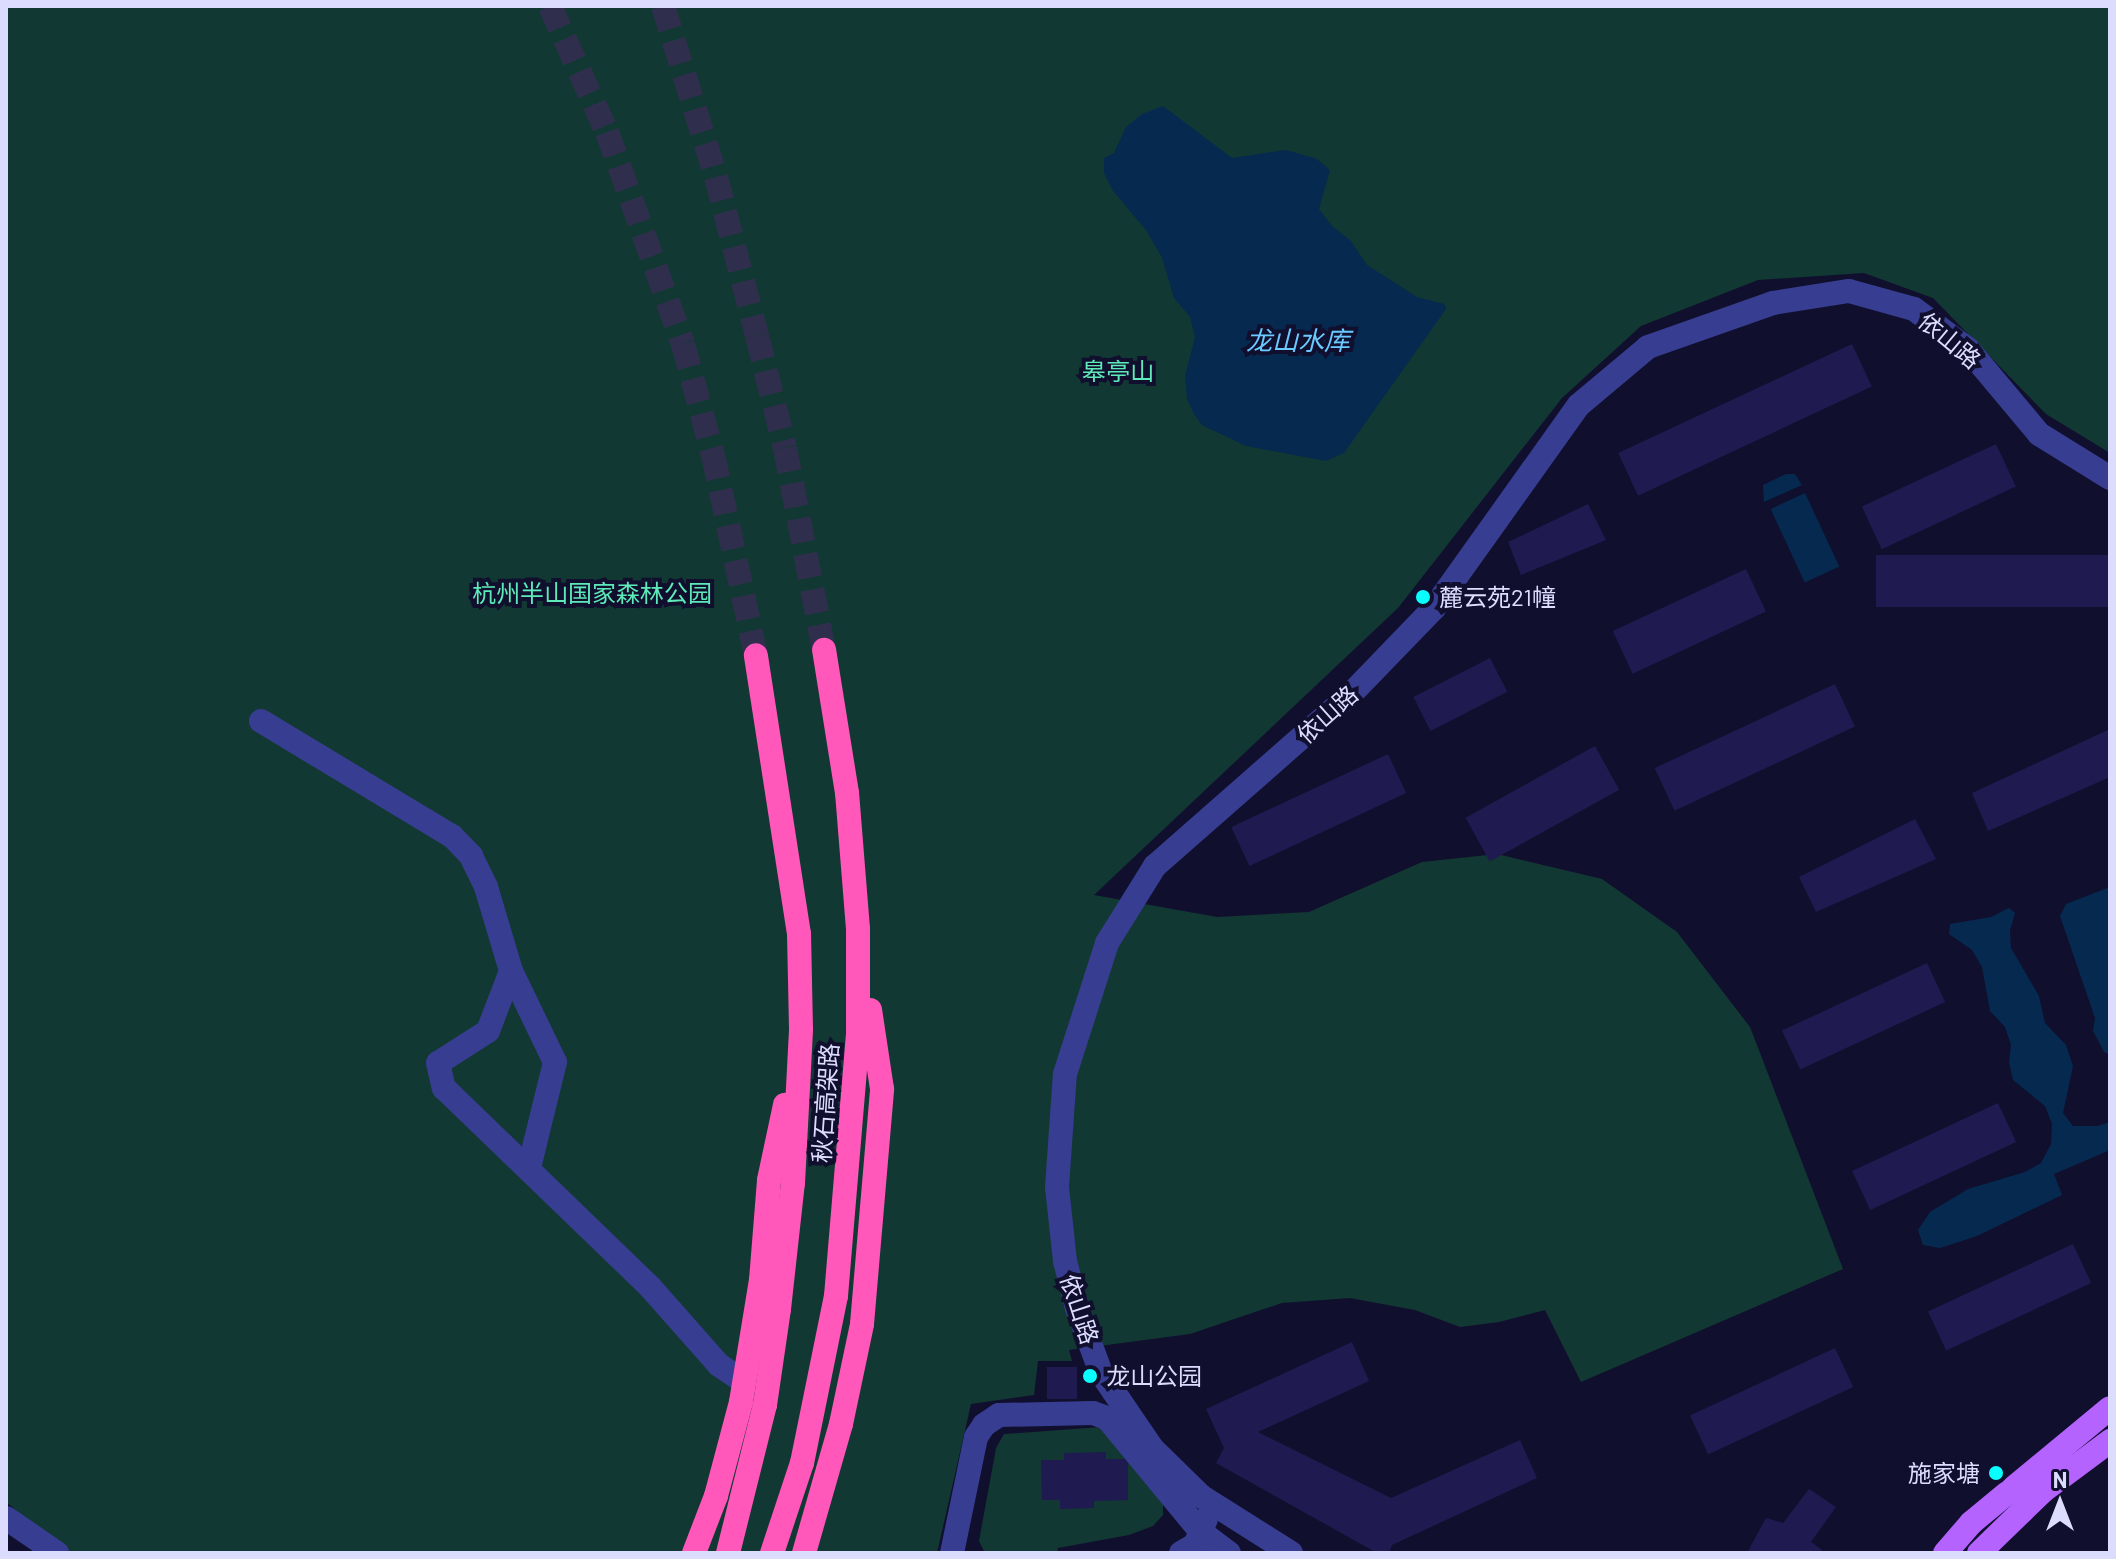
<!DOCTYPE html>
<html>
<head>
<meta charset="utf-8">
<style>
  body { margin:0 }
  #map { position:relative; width:2116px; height:1559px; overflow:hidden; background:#110f2e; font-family:Barlow,"Noto Sans SC",sans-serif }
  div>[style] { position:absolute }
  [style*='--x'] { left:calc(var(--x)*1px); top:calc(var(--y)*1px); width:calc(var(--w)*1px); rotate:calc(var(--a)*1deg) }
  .green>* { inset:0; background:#123833 }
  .water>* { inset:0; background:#062950; transform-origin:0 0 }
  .building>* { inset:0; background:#1f1a50; transform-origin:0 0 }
  .highway-tunnel>* { height:24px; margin-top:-12px; transform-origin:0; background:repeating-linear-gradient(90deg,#2f2e4d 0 24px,transparent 0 36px) }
  .minor>* { height:24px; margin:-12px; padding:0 12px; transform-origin:12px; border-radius:12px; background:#373d90 }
  .major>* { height:24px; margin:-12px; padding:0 12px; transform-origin:12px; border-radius:12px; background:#b463ff }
  .highway>* { height:24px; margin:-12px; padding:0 12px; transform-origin:12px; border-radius:12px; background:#ff57ba }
  .dots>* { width:22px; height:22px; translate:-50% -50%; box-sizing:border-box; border:4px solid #110f2e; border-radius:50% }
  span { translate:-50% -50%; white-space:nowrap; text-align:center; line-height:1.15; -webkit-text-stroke:8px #110f2e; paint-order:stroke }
  .street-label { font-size:24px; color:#dcdcff }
  .park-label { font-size:24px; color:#5deab8 }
  .poi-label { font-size:24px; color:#dcdcff }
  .left { translate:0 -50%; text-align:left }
  .right { translate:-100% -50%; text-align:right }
  .water-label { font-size:26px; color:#6acaff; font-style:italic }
  .frame { position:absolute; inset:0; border:8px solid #dcdcff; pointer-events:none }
  .north { position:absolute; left:2020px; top:1463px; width:80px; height:80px; -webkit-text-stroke:6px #110f2e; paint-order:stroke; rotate:0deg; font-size:22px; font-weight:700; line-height:32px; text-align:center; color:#dcdcff }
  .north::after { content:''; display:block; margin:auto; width:28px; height:36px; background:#dcdcff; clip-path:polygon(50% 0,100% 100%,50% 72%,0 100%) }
</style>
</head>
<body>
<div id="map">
  <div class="green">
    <i style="clip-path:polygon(6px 6px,2110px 6px,2110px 453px,2046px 414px,1933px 298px,1864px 273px,1758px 280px,1641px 326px,1562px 398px,1398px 608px,1094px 895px,1217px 917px,1309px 912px,1422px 862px,1497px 854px,1602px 879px,1677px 932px,1750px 1027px,1843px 1269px,1581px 1382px,1545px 1310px,1499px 1322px,1460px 1327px,1415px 1310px,1350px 1298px,1282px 1303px,1190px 1334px,1069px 1350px,1072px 1361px,1038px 1361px,1034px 1395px,971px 1404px,937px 1553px,68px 1553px,6px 1502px)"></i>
    <i style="clip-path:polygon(1101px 1427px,1163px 1502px,1163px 1515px,1153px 1526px,1129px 1535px,1058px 1548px,1057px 1553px,985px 1553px,979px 1541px,996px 1448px,1004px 1434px)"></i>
  </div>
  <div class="water">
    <i style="clip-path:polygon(1163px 106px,1232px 158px,1286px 150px,1317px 159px,1330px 170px,1319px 209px,1332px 226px,1351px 241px,1367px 265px,1417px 297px,1444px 304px,1446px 309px,1344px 453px,1326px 461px,1246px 446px,1202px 425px,1194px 414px,1187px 399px,1185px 376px,1195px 337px,1190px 317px,1174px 298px,1162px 258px,1146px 230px,1113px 191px,1104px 173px,1104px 158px,1114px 153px,1126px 127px,1142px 114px)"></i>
    <i style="clip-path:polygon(1786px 474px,1795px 474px,1802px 485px,1764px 502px,1763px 485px)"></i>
    <i style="left:1805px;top:493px;width:81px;height:38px;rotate:65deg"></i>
    <i style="clip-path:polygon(2110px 887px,2110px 1055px,2104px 1052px,2093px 1031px,2095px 1018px,2060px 916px,2066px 904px)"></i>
    <i style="clip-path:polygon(2009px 908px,2015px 913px,2010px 930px,2011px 948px,2039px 996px,2045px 1023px,2066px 1045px,2073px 1066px,2063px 1113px,2073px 1126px,2098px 1126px,2110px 1122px,2110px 1150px,2054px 1174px,2062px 1195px,1977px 1236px,1940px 1248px,1923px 1245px,1918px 1230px,1930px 1212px,1968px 1189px,2025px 1172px,2041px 1163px,2051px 1144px,2052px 1124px,2045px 1106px,2013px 1080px,2009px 1062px,2011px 1045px,2005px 1027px,1990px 1011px,1982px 967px,1972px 950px,1949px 934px,1950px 924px,1991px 917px)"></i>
  </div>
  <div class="building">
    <i style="left:1852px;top:344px;width:47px;height:258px;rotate:65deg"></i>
    <i style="left:1996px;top:444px;width:47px;height:148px;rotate:65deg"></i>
    <i style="clip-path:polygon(1588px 504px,1606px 540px,1521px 575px,1508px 542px)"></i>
    <i style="left:2110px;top:555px;width:52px;height:234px;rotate:90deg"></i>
    <i style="left:1746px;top:569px;width:47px;height:147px;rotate:65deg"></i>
    <i style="left:1490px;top:658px;width:38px;height:86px;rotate:63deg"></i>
    <i style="left:1835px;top:684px;width:47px;height:199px;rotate:65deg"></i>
    <i style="clip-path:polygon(2110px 729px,2110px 777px,1988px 831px,1972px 793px)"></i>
    <i style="left:1595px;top:746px;width:50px;height:148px;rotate:61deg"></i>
    <i style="left:1388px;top:754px;width:43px;height:173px;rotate:65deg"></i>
    <i style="clip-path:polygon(1915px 819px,1936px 859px,1816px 912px,1799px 877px)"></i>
    <i style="left:1927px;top:963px;width:43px;height:160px;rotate:65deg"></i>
    <i style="left:1998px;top:1103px;width:43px;height:161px;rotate:65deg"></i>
    <i style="left:2073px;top:1244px;width:43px;height:160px;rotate:65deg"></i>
    <i style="clip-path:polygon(1352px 1342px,1369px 1381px,1258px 1432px,1391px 1498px,1520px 1440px,1537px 1478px,1392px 1545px,1389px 1553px,1377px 1553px,1216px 1463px,1224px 1448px,1206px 1409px)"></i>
    <i style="left:1835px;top:1348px;width:43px;height:160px;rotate:65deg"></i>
    <i style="left:1077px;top:1367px;width:32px;height:30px;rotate:90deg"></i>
    <i style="clip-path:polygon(1106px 1452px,1106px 1459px,1128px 1459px,1128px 1500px,1094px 1501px,1094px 1508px,1060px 1509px,1060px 1500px,1042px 1500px,1041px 1460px,1064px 1460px,1064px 1453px)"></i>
    <i style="clip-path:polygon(1809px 1489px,1836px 1507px,1811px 1542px,1822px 1550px,1820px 1553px,1747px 1553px,1766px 1518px,1783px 1523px)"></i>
  </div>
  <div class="highway-tunnel">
    <i style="--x:550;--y:6;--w:138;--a:65.7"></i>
    <i style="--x:607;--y:132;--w:225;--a:70.3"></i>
    <i style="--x:683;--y:344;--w:115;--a:74.9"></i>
    <i style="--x:713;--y:455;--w:205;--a:77.9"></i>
    <i style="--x:663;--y:6;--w:179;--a:72.8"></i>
    <i style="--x:716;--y:177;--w:164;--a:75.5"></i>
    <i style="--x:757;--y:336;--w:115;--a:76"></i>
    <i style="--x:785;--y:448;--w:206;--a:79.1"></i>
  </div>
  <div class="minor">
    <i style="--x:261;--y:721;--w:223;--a:31.1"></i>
    <i style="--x:452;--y:836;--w:28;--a:46"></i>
    <i style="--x:471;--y:856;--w:34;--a:64"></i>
    <i style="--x:486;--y:887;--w:88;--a:73.4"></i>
    <i style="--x:511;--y:971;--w:101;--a:64.2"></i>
    <i style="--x:555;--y:1062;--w:109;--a:103.8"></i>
    <i style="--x:511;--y:971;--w:64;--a:111"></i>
    <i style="--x:488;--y:1031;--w:59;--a:147.4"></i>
    <i style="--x:438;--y:1063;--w:26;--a:77"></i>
    <i style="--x:444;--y:1088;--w:286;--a:44"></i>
    <i style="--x:650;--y:1287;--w:104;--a:48.5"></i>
    <i style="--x:719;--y:1365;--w:30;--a:34"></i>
    <i style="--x:6;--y:1518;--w:62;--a:34.5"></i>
    <i style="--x:952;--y:1553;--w:118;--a:-78.3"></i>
    <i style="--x:976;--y:1437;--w:14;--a:-56"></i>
    <i style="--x:984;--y:1425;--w:18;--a:-34"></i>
    <i style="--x:999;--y:1415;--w:94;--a:-1.2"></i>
    <i style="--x:1093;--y:1413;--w:15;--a:20"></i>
    <i style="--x:1107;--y:1418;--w:148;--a:50.5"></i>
    <i style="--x:1201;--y:1532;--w:35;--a:37"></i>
    <i style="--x:1181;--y:1553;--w:16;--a:-30"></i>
    <i style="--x:1195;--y:1545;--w:28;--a:-67"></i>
    <i style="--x:1291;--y:1553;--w:107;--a:-147.7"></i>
    <i style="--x:1201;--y:1496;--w:69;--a:-135.6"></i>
    <i style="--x:1152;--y:1448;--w:91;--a:-124.2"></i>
    <i style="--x:1101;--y:1373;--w:69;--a:-110.3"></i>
    <i style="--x:1077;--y:1308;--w:49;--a:-104.3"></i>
    <i style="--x:1065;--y:1261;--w:74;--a:-96.2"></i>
    <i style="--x:1057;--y:1187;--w:113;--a:-86"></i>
    <i style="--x:1065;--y:1074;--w:138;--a:-72.2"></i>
    <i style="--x:1107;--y:943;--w:91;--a:-58.1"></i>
    <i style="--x:1155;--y:866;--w:262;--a:-41.3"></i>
    <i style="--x:1352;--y:693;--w:118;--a:-46"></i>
    <i style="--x:1434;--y:608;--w:249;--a:-54.5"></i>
    <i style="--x:1579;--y:405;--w:90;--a:-40"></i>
    <i style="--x:1648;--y:347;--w:133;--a:-19.4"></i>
    <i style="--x:1773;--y:303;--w:77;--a:-9"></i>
    <i style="--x:1849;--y:291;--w:67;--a:15.5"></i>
    <i style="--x:1914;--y:309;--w:67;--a:36.5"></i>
    <i style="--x:1968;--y:349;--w:111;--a:50.1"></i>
    <i style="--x:2039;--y:434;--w:84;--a:31.8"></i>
  </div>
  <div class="major">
    <i style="--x:1945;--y:1553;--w:40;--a:-49"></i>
    <i style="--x:1971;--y:1523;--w:180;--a:-39.6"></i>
    <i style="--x:1979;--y:1553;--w:89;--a:-44.1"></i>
    <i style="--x:2043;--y:1491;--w:84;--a:-36.7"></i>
  </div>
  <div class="highway">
    <i style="--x:694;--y:1553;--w:61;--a:-68.9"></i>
    <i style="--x:716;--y:1496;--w:97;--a:-75.1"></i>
    <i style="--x:741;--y:1402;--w:124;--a:-80.7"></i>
    <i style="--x:761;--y:1280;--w:100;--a:-85.4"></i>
    <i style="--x:769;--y:1180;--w:77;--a:-78"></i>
    <i style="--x:728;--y:1553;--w:153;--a:-76"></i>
    <i style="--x:765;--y:1405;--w:97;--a:-81.7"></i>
    <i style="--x:779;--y:1309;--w:127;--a:-83.7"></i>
    <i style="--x:793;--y:1183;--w:154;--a:-87"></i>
    <i style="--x:801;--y:1029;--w:95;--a:-91.2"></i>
    <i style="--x:799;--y:934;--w:282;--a:-98.8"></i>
    <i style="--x:772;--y:1553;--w:95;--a:-71.6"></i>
    <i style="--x:802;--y:1463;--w:170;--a:-78.5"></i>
    <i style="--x:836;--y:1296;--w:265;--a:-85.2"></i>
    <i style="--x:858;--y:1032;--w:103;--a:-90"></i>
    <i style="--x:858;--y:929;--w:136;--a:-94.6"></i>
    <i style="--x:847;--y:793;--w:145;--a:-99.1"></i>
    <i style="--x:804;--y:1553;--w:134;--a:-74"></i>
    <i style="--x:841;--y:1424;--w:102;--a:-78.1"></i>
    <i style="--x:862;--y:1324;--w:236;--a:-85.1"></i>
    <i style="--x:882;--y:1089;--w:80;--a:-98.6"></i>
  </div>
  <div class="dots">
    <i style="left:1423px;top:597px;background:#08fffd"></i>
    <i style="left:1090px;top:1376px;background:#08fffd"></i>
    <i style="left:1996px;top:1473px;background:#08fffd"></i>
  </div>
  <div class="street-label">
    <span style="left:1950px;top:340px;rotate:40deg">依山路</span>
    <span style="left:1327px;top:714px;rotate:-42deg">依山路</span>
    <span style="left:825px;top:1103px;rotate:-86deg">秋石高架路</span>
    <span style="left:1080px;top:1309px;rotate:72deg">依山路</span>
  </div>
  <div class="park-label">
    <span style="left:1118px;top:371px">皋亭山</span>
    <span style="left:592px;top:593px">杭州半山国家森林公园</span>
  </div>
  <div class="poi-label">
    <span class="left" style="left:1439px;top:597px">麓云苑21幢</span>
    <span class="left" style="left:1106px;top:1376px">龙山公园</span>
    <span class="right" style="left:1980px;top:1473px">施家塘</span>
  </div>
  <div class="water-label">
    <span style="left:1298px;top:340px">龙山水库</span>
  </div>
  <div class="frame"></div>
  <div class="north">N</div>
</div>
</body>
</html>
